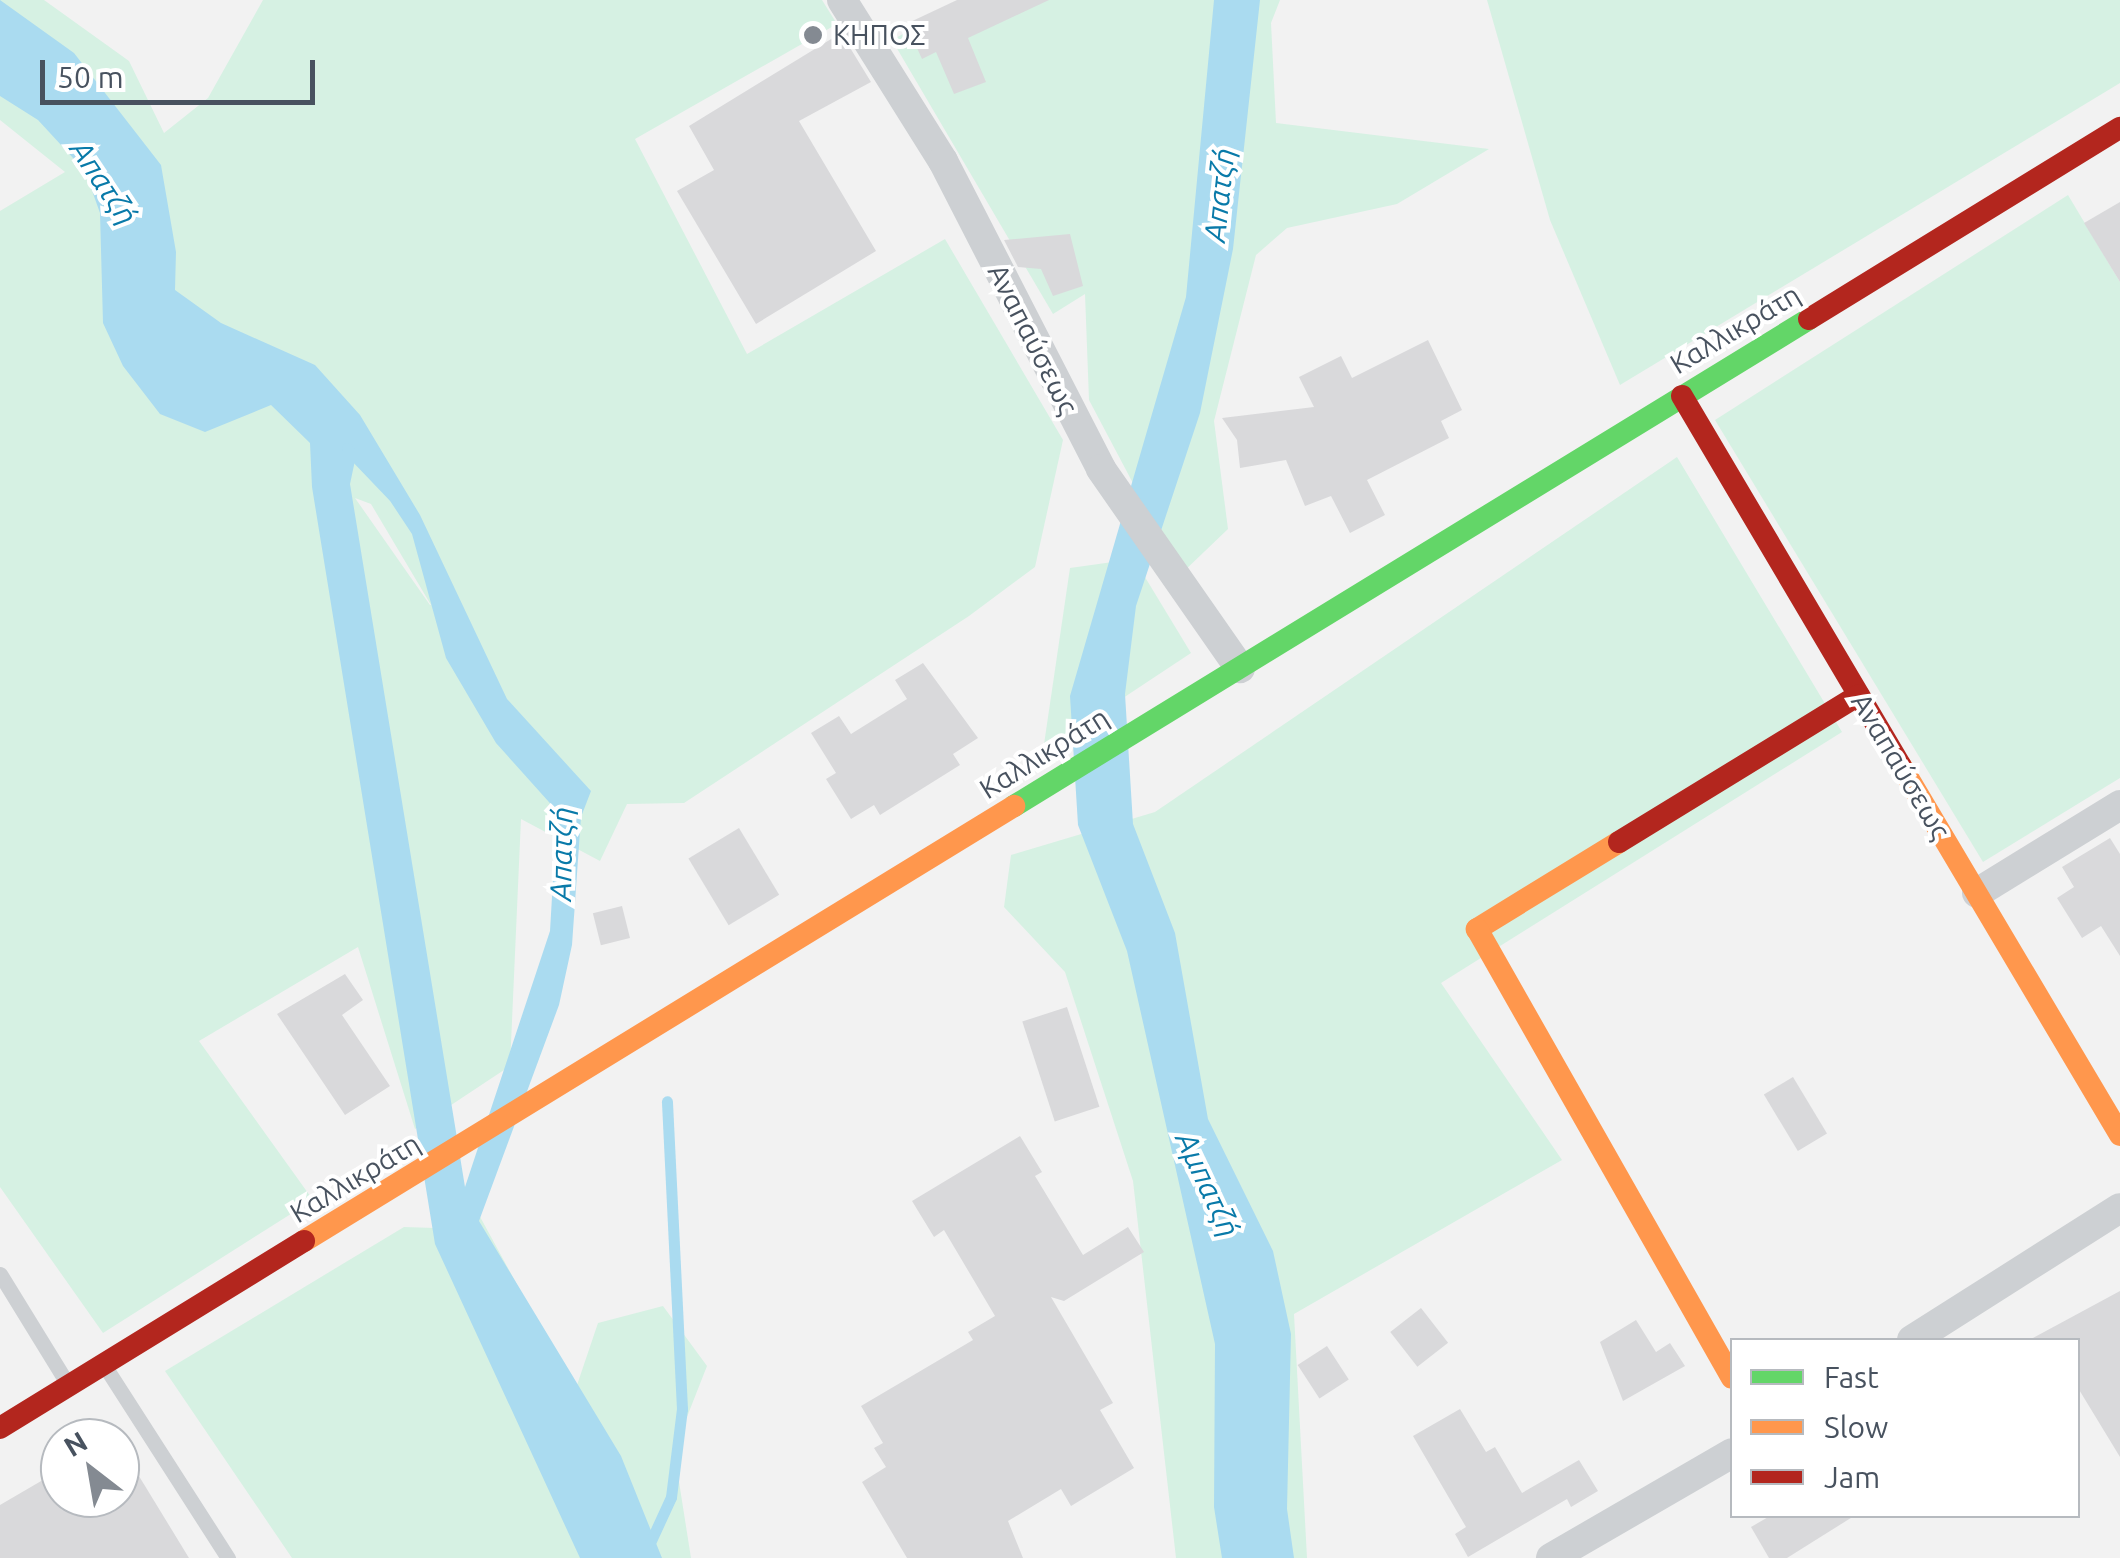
<!DOCTYPE html>
<html>
<head>
<meta charset="utf-8">
<style>
  body { margin:0 }
  #map { position:relative; width:2120px; height:1558px; overflow:hidden; background:#f2f2f2; font-family:Ubuntu,sans-serif }
  div>[style] { position:absolute }
  [style*='--x'] { left:calc(var(--x)*1px); top:calc(var(--y)*1px); width:calc(var(--w)*1px); rotate:calc(var(--a)*1deg) }
  .green>* { inset:0; background:#d6f1e3 }
  .water>* { inset:0; background:#aadbf0 }
  .stream>* { height:11px; margin:-5.5px; padding:0 5.5px; transform-origin:5.5px; border-radius:5.5px; background:#aadbf0 }
  .building>* { inset:0; background:#d9d9db; transform-origin:0 0 }
  .lane>* { height:15px; margin:-7.5px; padding:0 7.5px; transform-origin:7.5px; border-radius:7.5px; background:#cdd0d3 }
  .street>* { height:30px; margin:-15px; padding:0 15px; transform-origin:15px; border-radius:15px; background:#cdd0d3 }
  .fast>* { height:22px; margin:-11px; padding:0 11px; transform-origin:11px; border-radius:11px; background:#63d668 }
  .slow>* { height:22px; margin:-11px; padding:0 11px; transform-origin:11px; border-radius:11px; background:#ff974d }
  .jam>* { height:22px; margin:-11px; padding:0 11px; transform-origin:11px; border-radius:11px; background:#b3261e }
  .dots>* { width:28px; height:28px; translate:-50% -50%; box-sizing:border-box; border:5px solid #fff; border-radius:50% }
  span { translate:-50% -50%; white-space:nowrap; text-align:center; line-height:1.15; -webkit-text-stroke:8px #fff; paint-order:stroke }
  .poi-label { font-size:28px; color:#48525f }
  .left { translate:0 -50%; text-align:left }
  .street-label { font-size:28px; color:#48525f }
  .water-label { font-size:30px; color:#097aa9; font-style:italic }
  .legend { position:absolute; left:1730px; top:1338px; width:350px; height:180px; box-sizing:border-box; background:#fff; border:2px solid #b6babf; margin:0; padding:12px 18px; list-style:none; font-size:30px; color:#48525f }
  .legend li { display:flex; align-items:center; gap:20px; height:50px }
  .legend b { width:50px; border:2px solid #b6babf }
  .north { position:absolute; left:40px; top:1418px; width:100px; height:100px; box-sizing:border-box; background:#fff; border:2px solid #b6babf; border-radius:50%; rotate:329deg; font-size:28px; font-weight:700; line-height:40px; text-align:center; color:#48525f }
  .north::after { content:''; display:block; margin:auto; width:35px; height:45px; background:#848a92; clip-path:polygon(50% 0,100% 100%,50% 72%,0 100%) }
  .scale { position:absolute; left:40px; top:60px; width:275px; height:45px; box-sizing:border-box; border:5px solid #48525f; border-top:0; padding-left:12px; font-size:30px; line-height:35px; white-space:nowrap; color:#48525f; -webkit-text-stroke:8px #fff; paint-order:stroke }
</style>
</head>
<body>
<div id="map">
  <div class="green">
    <i style="clip-path:polygon(evenodd,0 0,44px 0,129px 61px,164px 133px,208px 98px,263px 0,822px 0,837px 24px,635px 139px,747px 354px,945px 239px,1063px 440px,1035px 567px,969px 616px,684px 803px,627px 804px,600px 861px,521px 819px,510px 1066px,415px 1129px,358px 947px,199px 1041px,313px 1200px,103px 1333px,0 1187px,0 211px,65px 172px,0 120px,0 0,355px 498px,371px 504px,431px 605px,430px 605px,355px 498px)"></i>
    <i style="clip-path:polygon(964px 0,1280px 0,1271px 23px,1276px 123px,1489px 149px,1397px 204px,1287px 228px,1256px 255px,1214px 421px,1228px 529px,1181px 574px,1089px 400px,1085px 294px,1053px 314px,892px 40px)"></i>
    <i style="clip-path:polygon(1487px 0,2120px 0,2120px 83px,1620px 385px,1550px 220px)"></i>
    <i style="clip-path:polygon(2068px 195px,2120px 282px,2120px 778px,1983px 862px,1715px 420px)"></i>
    <i style="clip-path:polygon(1677px 457px,1842px 732px,1441px 983px,1562px 1160px,1294px 1314px,1307px 1558px,1176px 1558px,1133px 1181px,1065px 972px,1004px 907px,1011px 855px,1155px 812px)"></i>
    <i style="clip-path:polygon(1134px 559px,1191px 653px,1043px 751px,1070px 568px)"></i>
    <i style="clip-path:polygon(472px 1202px,575px 1391px,598px 1323px,663px 1306px,707px 1366px,674px 1450px,691px 1558px,292px 1558px,165px 1371px,404px 1227px,435px 1228px)"></i>
  </div>
  <div class="water">
    <i style="clip-path:polygon(evenodd,0 0,74px 53px,161px 165px,176px 252px,175px 290px,221px 323px,315px 365px,360px 415px,420px 515px,507px 699px,591px 791px,581px 817px,572px 945px,559px 1005px,479px 1221px,621px 1456px,662px 1558px,580px 1558px,435px 1244px,312px 487px,310px 443px,271px 405px,205px 432px,160px 414px,123px 366px,103px 323px,100px 213px,85px 171px,38px 120px,0 96px,0 0,357px 451px,412px 534px,446px 658px,496px 743px,557px 811px,550px 931px,465px 1187px,350px 484px,357px 451px)"></i>
    <i style="clip-path:polygon(1214px 0,1260px 0,1233px 249px,1200px 413px,1136px 606px,1125px 694px,1133px 824px,1175px 933px,1208px 1119px,1273px 1251px,1291px 1334px,1287px 1509px,1294px 1558px,1222px 1558px,1214px 1507px,1215px 1344px,1127px 951px,1078px 825px,1070px 696px,1186px 297px)"></i>
  </div>
  <div class="stream">
    <i style="--x:347;--y:448;--w:66;--a:46.2"></i>
    <i style="--x:643;--y:1558;--w:67;--a:-65.3"></i>
    <i style="--x:671;--y:1497;--w:89;--a:-82.9"></i>
    <i style="--x:682;--y:1409;--w:308;--a:-92.8"></i>
  </div>
  <div class="building">
    <i style="clip-path:polygon(957px 0,1049px 0,968px 38px,986px 82px,954px 94px,936px 52px,922px 59px,906px 24px)"></i>
    <i style="clip-path:polygon(841px 33px,871px 82px,799px 121px,876px 251px,756px 324px,677px 191px,714px 170px,689px 126px)"></i>
    <i style="clip-path:polygon(2120px 202px,2120px 282px,2084px 223px)"></i>
    <i style="clip-path:polygon(1070px 234px,1083px 286px,1053px 296px,1041px 269px,1018px 267px,1004px 240px)"></i>
    <i style="clip-path:polygon(1428px 340px,1462px 410px,1441px 421px,1449px 438px,1367px 480px,1385px 515px,1350px 533px,1331px 496px,1305px 506px,1286px 460px,1240px 468px,1237px 440px,1222px 418px,1314px 407px,1299px 377px,1341px 356px,1352px 378px)"></i>
    <i style="clip-path:polygon(923px 663px,978px 738px,953px 754px,960px 765px,880px 815px,874px 805px,851px 819px,826px 779px,836px 773px,811px 733px,839px 716px,851px 734px,907px 699px,895px 680px)"></i>
    <i style="left:739px;top:828px;width:78px;height:59px;rotate:59deg"></i>
    <i style="clip-path:polygon(2110px 838px,2120px 854px,2120px 956px,2101px 926px,2082px 938px,2057px 898px,2074px 887px,2062px 867px)"></i>
    <i style="left:622px;top:906px;width:33px;height:30px;rotate:76deg"></i>
    <i style="clip-path:polygon(345px 974px,363px 1000px,342px 1015px,390px 1086px,345px 1115px,277px 1014px)"></i>
    <i style="left:1067px;top:1007px;width:105px;height:47px;rotate:72deg"></i>
    <i style="left:1793px;top:1077px;width:66px;height:34px;rotate:59deg"></i>
    <i style="clip-path:polygon(1020px 1136px,1042px 1172px,1035px 1176px,1083px 1255px,1128px 1227px,1144px 1252px,1064px 1301px,1051px 1297px,1113px 1403px,1100px 1410px,1134px 1468px,1071px 1506px,1061px 1489px,1008px 1521px,1023px 1558px,907px 1558px,862px 1482px,886px 1467px,874px 1448px,883px 1443px,861px 1406px,973px 1340px,968px 1332px,995px 1316px,944px 1230px,934px 1237px,912px 1201px)"></i>
    <i style="clip-path:polygon(2120px 1291px,2120px 1457px,2078px 1388px,2078px 1340px,2029px 1340px)"></i>
    <i style="left:1421px;top:1308px;width:44px;height:39px;rotate:52deg"></i>
    <i style="clip-path:polygon(1636px 1320px,1656px 1352px,1670px 1343px,1685px 1366px,1623px 1401px,1600px 1342px)"></i>
    <i style="left:1327px;top:1346px;width:40px;height:35px;rotate:57deg"></i>
    <i style="clip-path:polygon(1460px 1409px,1486px 1452px,1495px 1447px,1522px 1493px,1579px 1460px,1598px 1491px,1571px 1507px,1567px 1499px,1468px 1557px,1455px 1534px,1466px 1527px,1413px 1436px)"></i>
    <i style="clip-path:polygon(120px 1445px,189px 1558px,0 1558px,0 1505px,60px 1470px,60px 1498px,120px 1498px)"></i>
    <i style="clip-path:polygon(1770px 1516px,1854px 1516px,1787px 1558px,1769px 1558px,1751px 1527px)"></i>
  </div>
  <div class="lane">
    <i style="--x:0;--y:1274;--w:128;--a:58.4"></i>
    <i style="--x:106;--y:1368;--w:226;--a:57.3"></i>
  </div>
  <div class="street">
    <i style="--x:842;--y:0;--w:190;--a:57.9"></i>
    <i style="--x:943;--y:161;--w:346;--a:62.8"></i>
    <i style="--x:1101;--y:469;--w:243;--a:55.1"></i>
    <i style="--x:1977;--y:893;--w:168;--a:-31.6"></i>
    <i style="--x:1912;--y:1340;--w:246;--a:-32.4"></i>
    <i style="--x:1551;--y:1558;--w:209;--a:-30.1"></i>
  </div>
  <div class="fast">
    <i style="--x:1014;--y:806;--w:932;--a:-31.49"></i>
  </div>
  <div class="slow">
    <i style="--x:1901;--y:766;--w:429;--a:59.3"></i>
    <i style="--x:1619;--y:842;--w:167;--a:148.5"></i>
    <i style="--x:1477;--y:929;--w:516;--a:60.41"></i>
    <i style="--x:304;--y:1241;--w:833;--a:-31.49"></i>
  </div>
  <div class="jam">
    <i style="--x:1809;--y:319;--w:365;--a:-31.6"></i>
    <i style="--x:1682;--y:396;--w:430;--a:59.4"></i>
    <i style="--x:1619;--y:842;--w:281;--a:-31.5"></i>
    <i style="--x:0;--y:1428;--w:357;--a:-31.6"></i>
  </div>
  <div class="dots">
    <i style="left:813px;top:35px;background:#848a92"></i>
  </div>
  <div class="poi-label">
    <span class="left" style="left:833px;top:35px">ΚΗΠΟΣ</span>
  </div>
  <div class="street-label">
    <span style="left:1735px;top:329px;rotate:-31deg">Καλλικράτη</span>
    <span style="left:1033px;top:339px;rotate:63deg">Αναπαύσεως</span>
    <span style="left:1044px;top:753px;rotate:-32deg">Καλλικράτη</span>
    <span style="left:1901px;top:766px;rotate:59deg">Αναπαύσεως</span>
    <span style="left:355px;top:1178px;rotate:-31deg">Καλλικράτη</span>
  </div>
  <div class="water-label">
    <span style="left:104px;top:182px;rotate:56deg">Απατζή</span>
    <span style="left:1219px;top:195px;rotate:-84deg">Απατζή</span>
    <span style="left:561px;top:854px;rotate:-89deg">Απατζή</span>
    <span style="left:1208px;top:1184px;rotate:65deg">Αμπατζή</span>
  </div>
  <ul class="legend">
  <li><b style="height:12px;background:#63d668"></b>Fast</li>
  <li><b style="height:12px;background:#ff974d"></b>Slow</li>
  <li><b style="height:12px;background:#b3261e"></b>Jam</li>
  </ul>
  <div class="north">N</div>
  <div class="scale">50 m</div>
</div>
</body>
</html>
